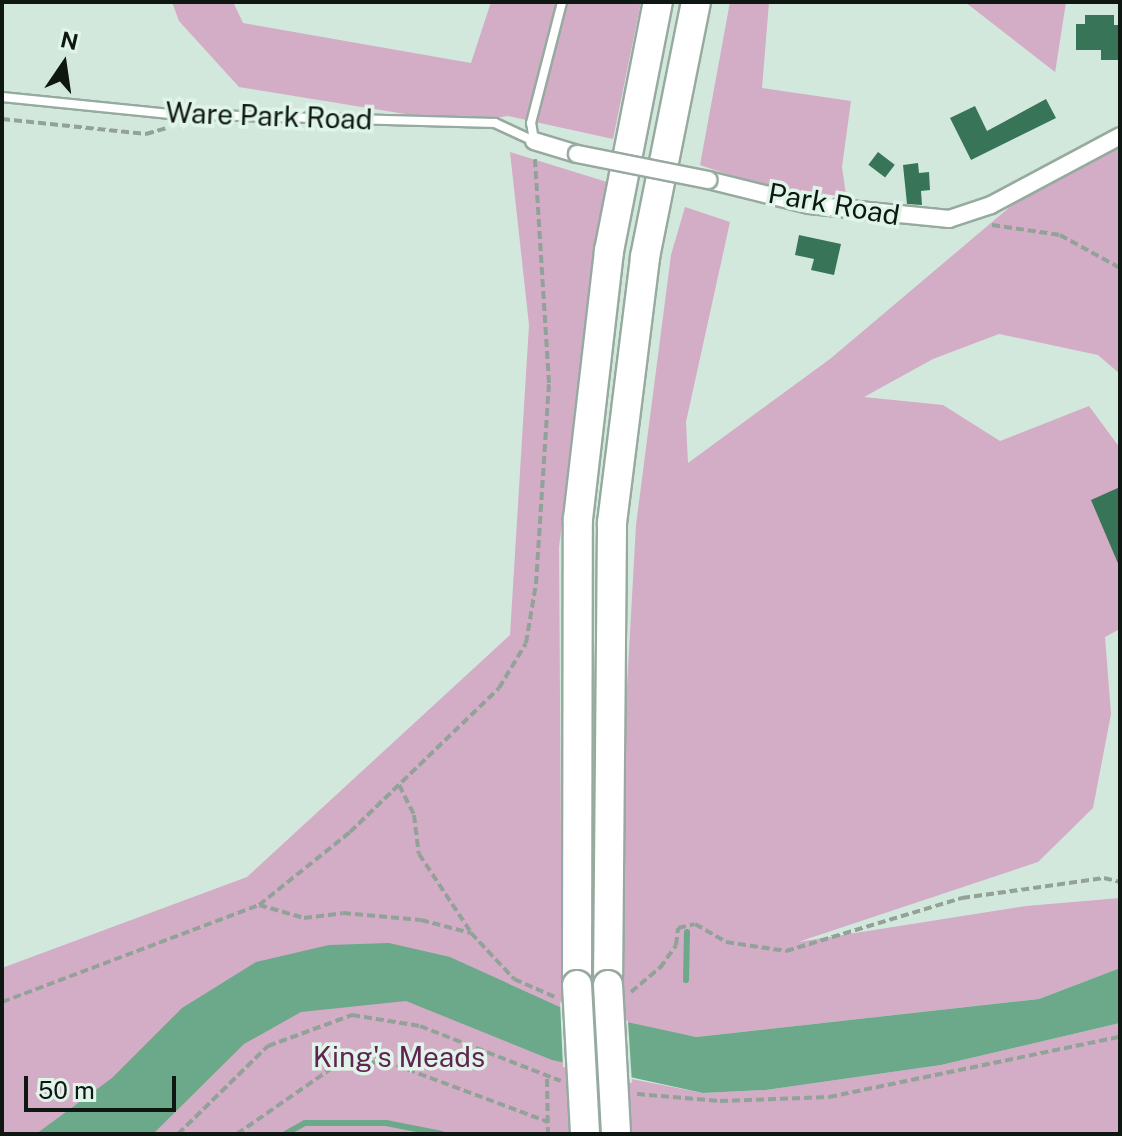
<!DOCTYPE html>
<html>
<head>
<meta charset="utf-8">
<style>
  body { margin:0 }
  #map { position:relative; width:1122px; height:1136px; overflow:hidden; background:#d3e8dc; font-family:"Public Sans",sans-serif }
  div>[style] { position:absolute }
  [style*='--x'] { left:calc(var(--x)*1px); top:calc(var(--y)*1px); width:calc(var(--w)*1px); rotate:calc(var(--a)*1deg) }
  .green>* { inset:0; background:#d3acc5 }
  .water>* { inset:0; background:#6ca98b }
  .pier>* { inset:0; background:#d3e8dc }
  .stream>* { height:6px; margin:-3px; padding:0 3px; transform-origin:3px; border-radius:3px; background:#6ca98b }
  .building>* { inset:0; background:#387458; transform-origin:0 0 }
  .path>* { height:4px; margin-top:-2px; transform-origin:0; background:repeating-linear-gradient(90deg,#92a299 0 8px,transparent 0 12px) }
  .roads { filter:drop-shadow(2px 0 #96aa9f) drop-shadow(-2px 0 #96aa9f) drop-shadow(0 2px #96aa9f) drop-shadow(0 -2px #96aa9f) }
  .service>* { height:8px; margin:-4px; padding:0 4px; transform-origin:4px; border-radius:4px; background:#fff }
  .minor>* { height:16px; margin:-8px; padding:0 8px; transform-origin:8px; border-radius:8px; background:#fff }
  .trunk>* { height:28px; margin:-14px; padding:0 14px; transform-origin:14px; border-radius:14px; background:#fff }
  .bridges { filter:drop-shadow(2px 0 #96aa9f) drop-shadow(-2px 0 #96aa9f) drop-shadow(0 2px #96aa9f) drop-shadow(0 -2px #96aa9f) }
  .minor-bridge>* { height:16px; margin:-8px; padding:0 8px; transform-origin:8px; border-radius:8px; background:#fff }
  .trunk-bridge>* { height:28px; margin:-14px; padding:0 14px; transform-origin:14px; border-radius:14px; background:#fff }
  span { translate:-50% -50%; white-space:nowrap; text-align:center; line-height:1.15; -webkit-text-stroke:7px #e0f5e9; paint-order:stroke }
  .street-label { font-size:28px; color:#0f1713 }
  .park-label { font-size:28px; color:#612351 }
  .frame { position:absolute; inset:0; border:4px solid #0f1713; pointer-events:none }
  .north { position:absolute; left:24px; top:24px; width:80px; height:80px; -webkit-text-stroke:6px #e0f5e9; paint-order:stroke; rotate:13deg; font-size:22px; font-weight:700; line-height:32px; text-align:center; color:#0f1713 }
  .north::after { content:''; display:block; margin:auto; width:28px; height:36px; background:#0f1713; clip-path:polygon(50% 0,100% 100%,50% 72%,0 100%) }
  .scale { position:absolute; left:24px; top:1076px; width:152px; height:36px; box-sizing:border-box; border:4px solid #0f1713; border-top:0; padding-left:10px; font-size:24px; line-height:28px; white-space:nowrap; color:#0f1713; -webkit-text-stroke:6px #e0f5e9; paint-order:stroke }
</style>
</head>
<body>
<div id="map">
  <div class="green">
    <i style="clip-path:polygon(172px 2px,233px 2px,243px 23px,471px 63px,491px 2px,641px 2px,613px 139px,508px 116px,461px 123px,239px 87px,179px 21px)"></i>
    <i style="clip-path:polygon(730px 2px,769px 2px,762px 88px,851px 101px,842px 167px,847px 202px,780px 192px,700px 165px)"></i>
    <i style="clip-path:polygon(965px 2px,1066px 2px,1055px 73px,1055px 72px)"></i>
    <i style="clip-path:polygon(1120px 143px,1120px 374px,1098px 355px,999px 334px,933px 359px,864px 397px,943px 405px,1000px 441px,1089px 406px,1120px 448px,1120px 629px,1105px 637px,1111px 714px,1093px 808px,1038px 862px,798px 942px,1026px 906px,1120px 898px,1120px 968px,1039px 999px,696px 1037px,624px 1024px,621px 794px,636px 525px,671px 255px,685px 207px,730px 222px,686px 422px,688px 463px,830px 359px,1011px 206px)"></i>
    <i style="clip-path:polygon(510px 152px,607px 182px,559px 547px,562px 1008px,606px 1074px,703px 1093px,766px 1090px,941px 1065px,1120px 1023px,1120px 1134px,2px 1134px,2px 968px,247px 877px,510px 635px,529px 325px)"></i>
  </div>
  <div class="water">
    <i style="clip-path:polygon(389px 943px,450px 957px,562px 1008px,696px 1037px,1039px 999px,1120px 968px,1120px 1023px,941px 1065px,766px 1090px,703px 1093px,552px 1060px,406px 1001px,301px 1012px,244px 1044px,153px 1134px,36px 1134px,112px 1078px,182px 1008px,256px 962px,329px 945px)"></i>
  </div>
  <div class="pier">
    <i style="clip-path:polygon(560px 1002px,628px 1021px,632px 1083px,563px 1067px)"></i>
  </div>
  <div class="stream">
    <i style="--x:686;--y:980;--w:48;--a:-88.8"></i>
    <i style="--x:285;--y:1134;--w:23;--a:-29"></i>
    <i style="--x:305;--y:1123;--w:81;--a:0"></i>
    <i style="--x:386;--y:1123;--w:57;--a:11.1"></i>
  </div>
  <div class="building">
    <i style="clip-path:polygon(1085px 15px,1114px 15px,1114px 25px,1120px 25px,1120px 60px,1101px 60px,1101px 50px,1076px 50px,1076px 24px,1085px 24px)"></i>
    <i style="clip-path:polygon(1046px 99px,1056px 118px,971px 160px,950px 118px,975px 106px,987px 131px)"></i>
    <i style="left:878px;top:152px;width:21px;height:16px;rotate:37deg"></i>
    <i style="clip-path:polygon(918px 163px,919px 173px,929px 172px,930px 190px,921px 191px,922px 205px,907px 204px,903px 165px)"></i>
    <i style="clip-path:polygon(799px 235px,841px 244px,834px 275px,811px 270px,814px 259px,795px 255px)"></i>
    <i style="clip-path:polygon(1120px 487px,1120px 568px,1091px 500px)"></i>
  </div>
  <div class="path">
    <i style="--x:2;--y:119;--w:145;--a:5.9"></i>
    <i style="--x:146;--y:134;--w:22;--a:-16"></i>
    <i style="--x:992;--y:225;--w:69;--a:8.4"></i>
    <i style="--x:1060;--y:235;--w:68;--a:28.8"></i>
    <i style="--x:399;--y:785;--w:34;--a:63"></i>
    <i style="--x:414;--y:815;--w:39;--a:83"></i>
    <i style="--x:419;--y:854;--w:92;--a:56.5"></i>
    <i style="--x:259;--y:905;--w:47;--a:16.1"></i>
    <i style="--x:304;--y:918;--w:39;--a:-7"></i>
    <i style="--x:343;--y:913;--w:78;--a:5.1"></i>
    <i style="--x:421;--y:920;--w:52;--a:14.6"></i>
    <i style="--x:471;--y:933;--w:63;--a:46.9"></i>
    <i style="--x:514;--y:979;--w:45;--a:23.7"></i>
    <i style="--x:631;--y:992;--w:38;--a:-40"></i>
    <i style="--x:660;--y:968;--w:28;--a:-55"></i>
    <i style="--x:676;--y:945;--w:17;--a:-83"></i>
    <i style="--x:678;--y:928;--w:17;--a:-13"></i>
    <i style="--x:695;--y:924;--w:36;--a:30"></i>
    <i style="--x:726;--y:942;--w:61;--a:8.5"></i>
    <i style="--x:786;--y:951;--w:184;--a:-16.8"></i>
    <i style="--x:962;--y:898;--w:143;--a:-8"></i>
    <i style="--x:1104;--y:878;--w:16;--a:14"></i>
    <i style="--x:2;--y:1002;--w:275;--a:-20.7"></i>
    <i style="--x:259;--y:905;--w:117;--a:-38.7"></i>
    <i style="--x:350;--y:832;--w:207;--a:-44"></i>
    <i style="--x:499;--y:688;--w:52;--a:-59"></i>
    <i style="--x:526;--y:643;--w:60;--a:-80.4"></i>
    <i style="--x:536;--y:584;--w:201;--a:-86.3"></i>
    <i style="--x:549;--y:383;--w:225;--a:-93.6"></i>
    <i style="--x:547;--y:1079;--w:55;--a:89"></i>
    <i style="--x:637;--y:1094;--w:83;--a:4.8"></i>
    <i style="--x:720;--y:1101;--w:109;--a:-2.1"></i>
    <i style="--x:829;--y:1097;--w:297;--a:-11.7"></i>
    <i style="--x:178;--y:1134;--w:126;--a:-44.4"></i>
    <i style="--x:268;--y:1046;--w:90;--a:-20.3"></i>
    <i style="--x:352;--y:1015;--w:69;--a:9.2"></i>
    <i style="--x:420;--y:1026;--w:151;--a:21.3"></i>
    <i style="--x:237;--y:1134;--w:116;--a:-34.8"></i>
    <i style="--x:332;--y:1068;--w:53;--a:-7.5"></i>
    <i style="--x:385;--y:1061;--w:174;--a:20.5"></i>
  </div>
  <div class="roads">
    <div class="service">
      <i style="--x:2;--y:97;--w:169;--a:5.8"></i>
      <i style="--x:170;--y:114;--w:325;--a:1.6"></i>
      <i style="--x:495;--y:123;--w:43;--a:24.8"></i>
      <i style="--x:534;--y:141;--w:18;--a:-99"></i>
      <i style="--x:531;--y:123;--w:125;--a:-75.6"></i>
    </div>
    <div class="minor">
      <i style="--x:534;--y:141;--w:45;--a:16.8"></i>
      <i style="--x:708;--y:180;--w:104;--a:13.9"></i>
      <i style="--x:809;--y:205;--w:141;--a:5.7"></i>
      <i style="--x:949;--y:219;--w:44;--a:-18.4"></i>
      <i style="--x:991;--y:205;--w:146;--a:-28.1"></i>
    </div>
    <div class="trunk">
      <i style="--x:577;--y:985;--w:466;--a:-89.9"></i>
      <i style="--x:578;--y:519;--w:270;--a:-83.4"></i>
      <i style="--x:609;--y:251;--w:254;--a:-78.9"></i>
      <i style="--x:608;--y:985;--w:462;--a:-89.5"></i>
      <i style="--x:612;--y:523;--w:268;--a:-82.9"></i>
      <i style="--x:645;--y:257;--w:260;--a:-78.7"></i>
    </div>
  </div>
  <div class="bridges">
    <div class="minor-bridge">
      <i style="--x:577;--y:154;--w:134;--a:11.2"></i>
    </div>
    <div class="trunk-bridge">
      <i style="--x:577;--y:985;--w:149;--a:86.9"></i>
      <i style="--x:608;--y:985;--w:149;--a:86.9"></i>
    </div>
  </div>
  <div class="street-label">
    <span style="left:269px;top:116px;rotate:2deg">Ware Park Road</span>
    <span style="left:834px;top:204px;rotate:10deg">Park Road</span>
  </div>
  <div class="park-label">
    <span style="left:399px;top:1057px">King's Meads</span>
  </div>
  <div class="frame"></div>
  <div class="north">N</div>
  <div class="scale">50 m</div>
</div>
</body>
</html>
